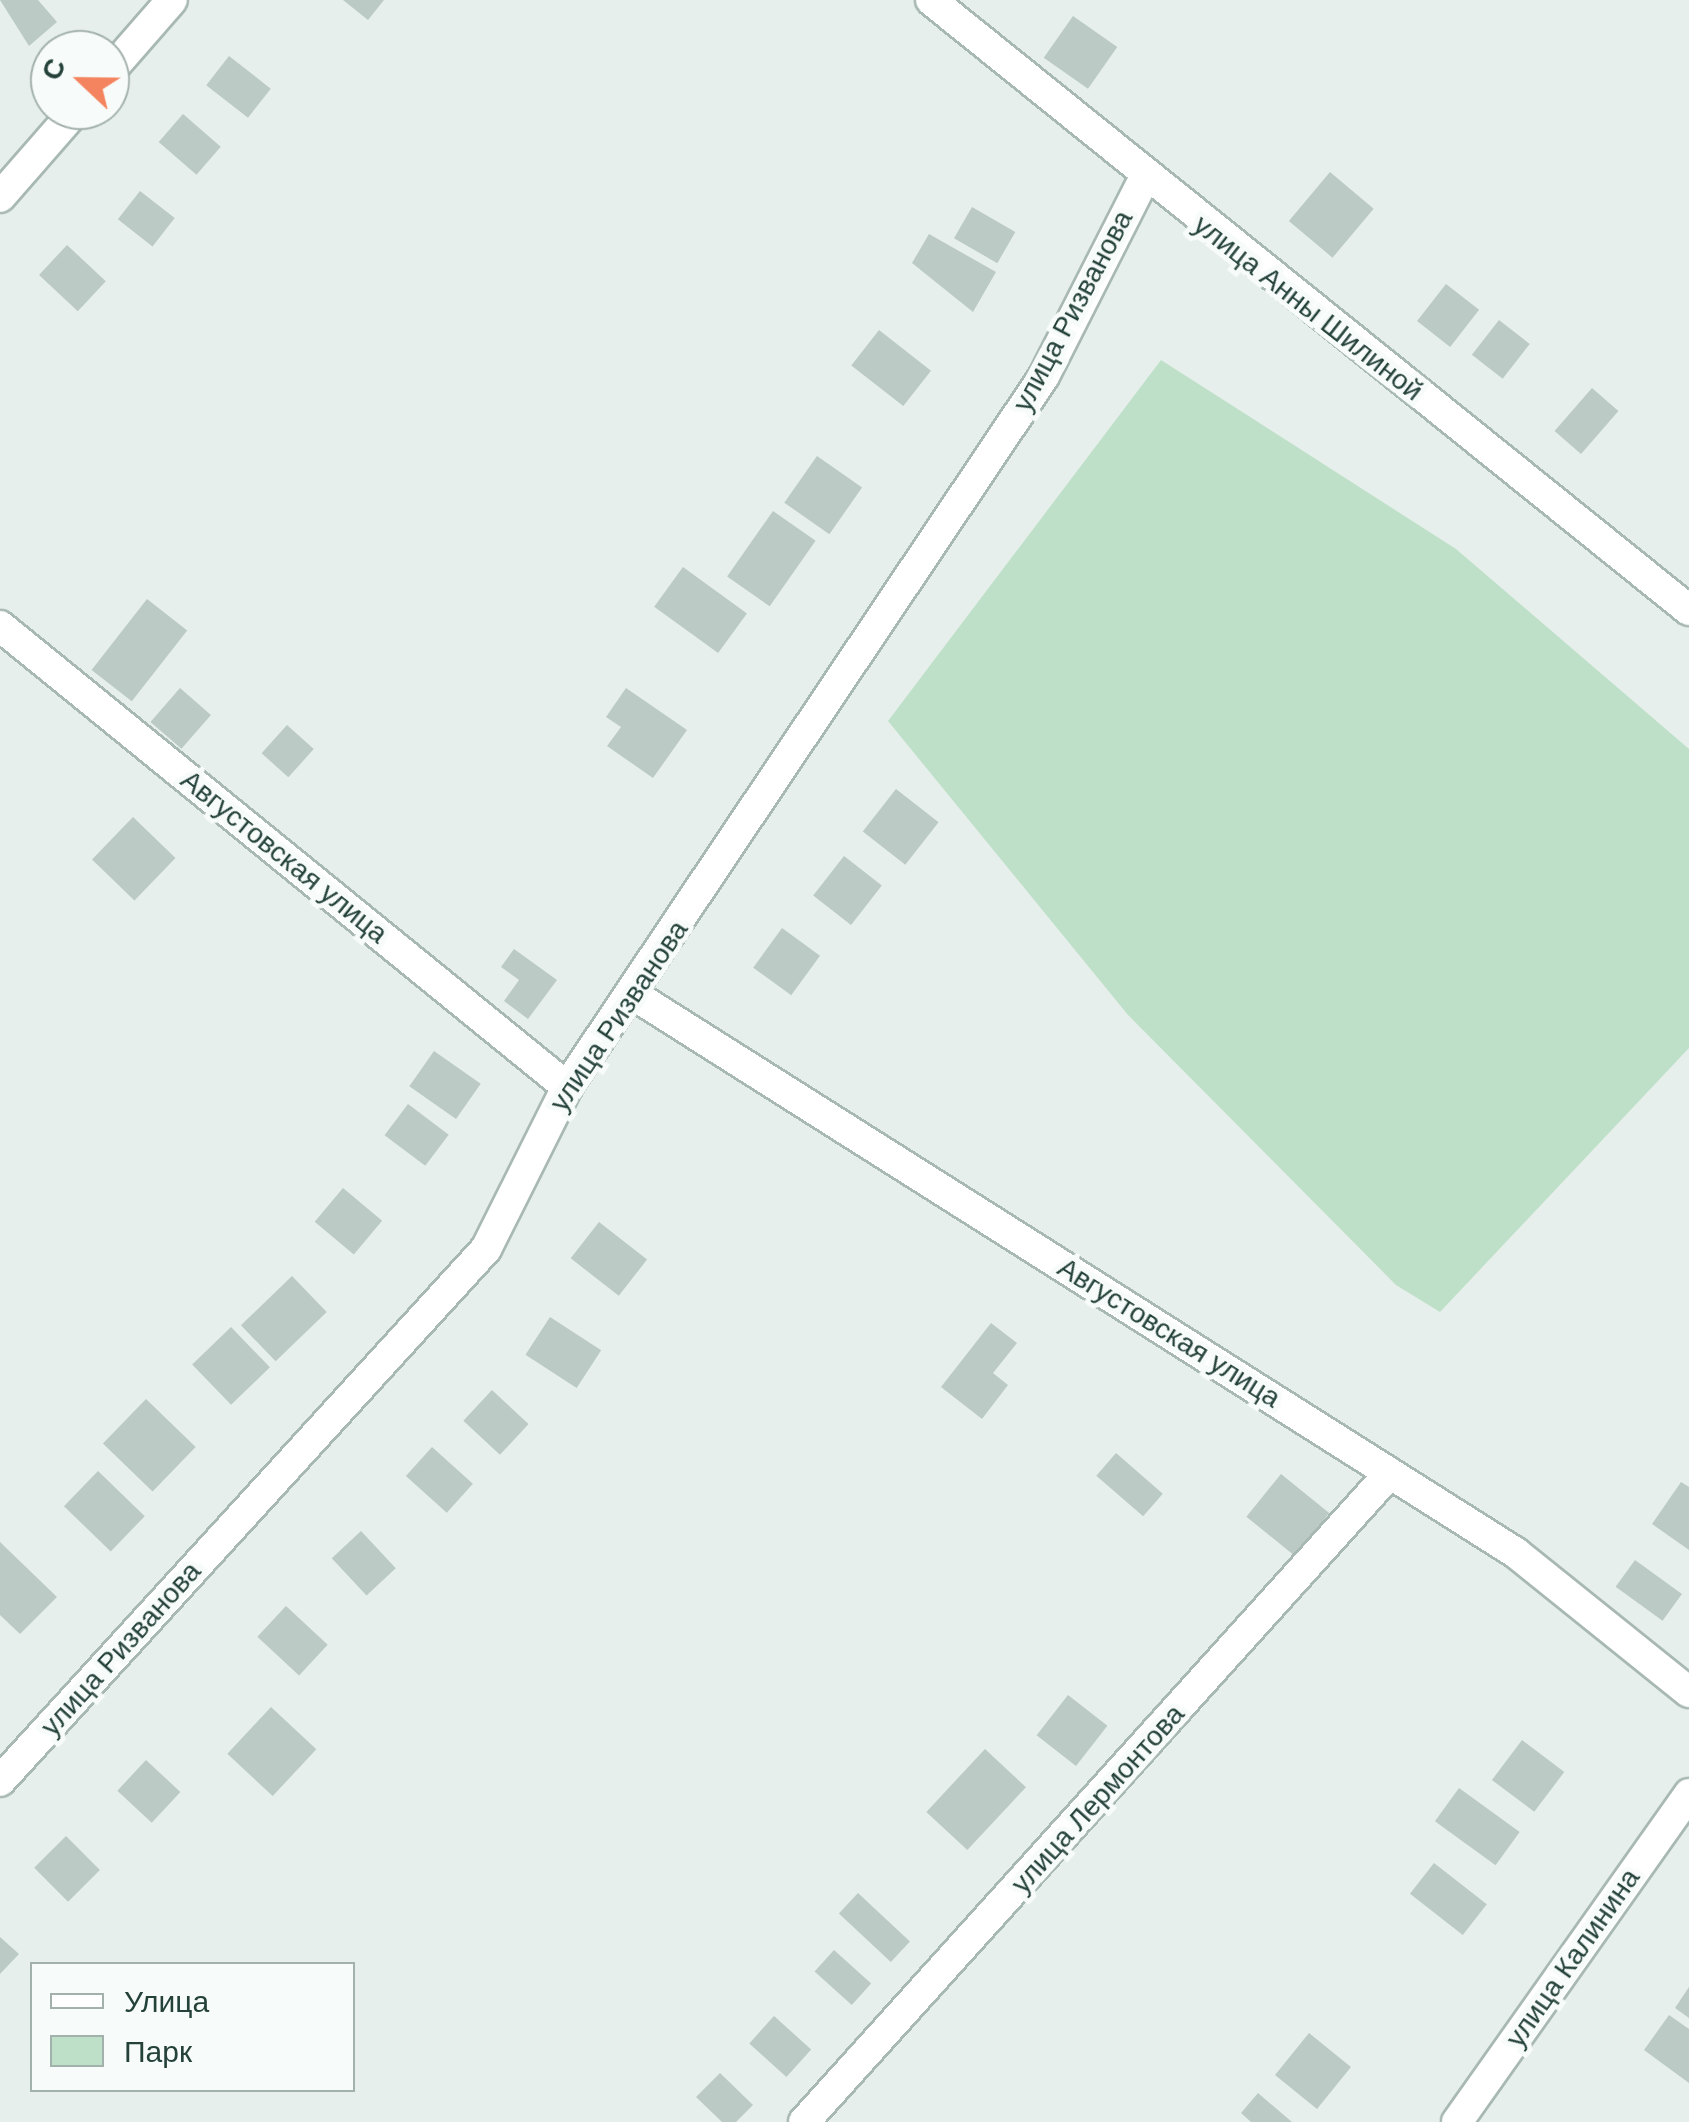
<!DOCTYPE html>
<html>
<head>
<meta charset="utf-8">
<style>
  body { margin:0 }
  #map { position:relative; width:1689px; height:2122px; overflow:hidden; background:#e6efeb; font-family:"DM Sans",sans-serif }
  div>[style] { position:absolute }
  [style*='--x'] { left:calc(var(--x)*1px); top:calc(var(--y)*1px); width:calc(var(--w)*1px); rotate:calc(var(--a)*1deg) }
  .green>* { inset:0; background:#bfe0c8 }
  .building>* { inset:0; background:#bbcac4; transform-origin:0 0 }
  .roads { filter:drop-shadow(2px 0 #a8b8b2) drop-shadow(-2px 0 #a8b8b2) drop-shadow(0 2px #a8b8b2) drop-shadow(0 -2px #a8b8b2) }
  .minor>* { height:30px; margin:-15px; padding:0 15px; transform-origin:15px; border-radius:15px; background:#fff }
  span { translate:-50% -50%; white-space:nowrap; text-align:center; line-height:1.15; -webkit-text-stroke:10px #f7fbf9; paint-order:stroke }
  .street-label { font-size:28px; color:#24423a }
  .legend { position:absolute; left:30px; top:1962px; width:325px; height:130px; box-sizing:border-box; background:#f7fbf9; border:2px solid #a3b1ad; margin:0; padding:12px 18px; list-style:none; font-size:30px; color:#24423a }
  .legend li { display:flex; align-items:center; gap:20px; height:50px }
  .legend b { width:50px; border:2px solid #a3b1ad }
  .north { position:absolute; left:30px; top:30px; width:100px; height:100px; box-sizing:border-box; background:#f7fbf9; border:2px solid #a3b1ad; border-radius:50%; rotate:292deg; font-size:28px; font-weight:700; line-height:40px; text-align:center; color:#24423a }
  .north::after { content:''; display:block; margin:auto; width:35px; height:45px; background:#f4845f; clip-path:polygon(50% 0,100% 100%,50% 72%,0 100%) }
</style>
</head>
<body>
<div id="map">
  <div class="green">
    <i style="clip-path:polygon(1161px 360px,1456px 549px,1689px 749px,1689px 1048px,1440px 1312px,1396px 1285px,1128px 1015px,888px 721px)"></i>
  </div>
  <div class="building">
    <i style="clip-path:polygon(0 0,38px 0,57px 22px,29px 46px)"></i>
    <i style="clip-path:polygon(343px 0,384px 0,368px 20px)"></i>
    <i style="left:1073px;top:16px;width:54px;height:51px;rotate:35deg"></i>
    <i style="left:229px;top:56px;width:53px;height:37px;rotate:38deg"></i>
    <i style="left:183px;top:114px;width:50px;height:37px;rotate:41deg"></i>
    <i style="left:1330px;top:172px;width:57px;height:64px;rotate:40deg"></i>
    <i style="left:140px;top:191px;width:44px;height:36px;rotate:38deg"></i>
    <i style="left:972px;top:207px;width:50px;height:36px;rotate:30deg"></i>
    <i style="clip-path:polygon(929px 234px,996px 272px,973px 312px,912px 263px)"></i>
    <i style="left:67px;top:245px;width:53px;height:41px;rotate:43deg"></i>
    <i style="left:1446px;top:284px;width:42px;height:47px;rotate:38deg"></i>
    <i style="left:1499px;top:320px;width:39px;height:44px;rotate:38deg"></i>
    <i style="left:879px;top:330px;width:66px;height:45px;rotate:38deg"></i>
    <i style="left:1592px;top:388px;width:35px;height:57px;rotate:41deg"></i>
    <i style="left:817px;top:456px;width:55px;height:57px;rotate:35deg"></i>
    <i style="left:773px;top:511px;width:52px;height:80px;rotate:35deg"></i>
    <i style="left:683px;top:567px;width:79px;height:49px;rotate:36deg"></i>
    <i style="left:147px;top:599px;width:51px;height:90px;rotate:38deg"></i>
    <i style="left:180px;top:688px;width:41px;height:45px;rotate:41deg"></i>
    <i style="clip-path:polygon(626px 688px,687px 730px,653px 778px,607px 746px,621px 727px,606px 717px)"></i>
    <i style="left:287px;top:725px;width:36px;height:38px;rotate:42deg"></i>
    <i style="left:896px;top:789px;width:54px;height:54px;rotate:38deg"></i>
    <i style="left:133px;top:817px;width:59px;height:59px;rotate:44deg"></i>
    <i style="left:844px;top:856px;width:48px;height:50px;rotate:38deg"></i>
    <i style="left:782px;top:928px;width:47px;height:49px;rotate:36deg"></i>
    <i style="clip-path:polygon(514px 949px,557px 980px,528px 1019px,504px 1001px,519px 980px,501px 967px)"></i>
    <i style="left:434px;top:1051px;width:57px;height:43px;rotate:35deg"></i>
    <i style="left:408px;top:1104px;width:51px;height:39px;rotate:37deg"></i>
    <i style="left:343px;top:1188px;width:51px;height:44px;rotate:40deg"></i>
    <i style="left:599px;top:1222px;width:61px;height:46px;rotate:38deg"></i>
    <i style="left:292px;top:1276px;width:50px;height:71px;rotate:46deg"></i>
    <i style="left:550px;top:1317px;width:61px;height:45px;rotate:33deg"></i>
    <i style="clip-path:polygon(991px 1323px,1017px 1343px,993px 1373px,1008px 1385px,982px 1419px,941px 1387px)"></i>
    <i style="left:231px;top:1327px;width:56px;height:54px;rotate:46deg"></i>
    <i style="left:492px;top:1390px;width:50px;height:42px;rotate:43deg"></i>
    <i style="left:146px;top:1399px;width:69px;height:62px;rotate:44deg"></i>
    <i style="left:432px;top:1447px;width:55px;height:39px;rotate:42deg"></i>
    <i style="left:1116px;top:1453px;width:62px;height:30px;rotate:41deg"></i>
    <i style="left:98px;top:1471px;width:65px;height:49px;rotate:44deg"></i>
    <i style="left:1281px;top:1474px;width:62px;height:55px;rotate:39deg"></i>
    <i style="clip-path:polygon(1681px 1482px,1689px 1487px,1689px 1550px,1652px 1524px)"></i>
    <i style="left:361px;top:1531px;width:51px;height:40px;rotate:47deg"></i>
    <i style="clip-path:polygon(0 1542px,57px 1597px,20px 1634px,0 1615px)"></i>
    <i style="left:1635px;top:1560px;width:58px;height:33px;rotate:36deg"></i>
    <i style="left:286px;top:1606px;width:57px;height:42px;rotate:43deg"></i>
    <i style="left:1068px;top:1695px;width:50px;height:51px;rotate:38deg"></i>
    <i style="left:271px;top:1707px;width:62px;height:64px;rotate:43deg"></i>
    <i style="left:1522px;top:1740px;width:53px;height:50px;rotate:37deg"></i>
    <i style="left:985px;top:1749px;width:56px;height:86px;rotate:43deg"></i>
    <i style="left:146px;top:1760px;width:47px;height:42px;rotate:43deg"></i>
    <i style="left:1459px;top:1788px;width:75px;height:41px;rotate:36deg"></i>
    <i style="left:66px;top:1836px;width:48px;height:45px;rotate:45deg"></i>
    <i style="left:1434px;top:1863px;width:67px;height:39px;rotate:38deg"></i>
    <i style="left:858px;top:1893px;width:71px;height:28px;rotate:43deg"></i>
    <i style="clip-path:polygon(0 1937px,19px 1954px,0 1974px)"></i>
    <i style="left:834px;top:1950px;width:50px;height:29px;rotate:42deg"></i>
    <i style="clip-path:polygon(1689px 1987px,1689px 2018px,1675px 2008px)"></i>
    <i style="clip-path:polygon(1669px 2015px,1689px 2029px,1689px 2083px,1644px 2050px)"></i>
    <i style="left:774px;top:2016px;width:50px;height:37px;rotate:42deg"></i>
    <i style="left:1309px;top:2033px;width:54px;height:54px;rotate:39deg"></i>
    <i style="clip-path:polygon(720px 2073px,753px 2105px,736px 2122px,722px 2122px,696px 2097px)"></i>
    <i style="clip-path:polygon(1258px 2093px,1292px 2122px,1251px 2122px,1241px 2113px)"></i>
  </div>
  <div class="roads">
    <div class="minor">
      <i style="--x:931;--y:0;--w:973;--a:38.83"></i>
      <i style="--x:110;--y:71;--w:94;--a:-48.9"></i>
      <i style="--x:0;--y:197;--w:116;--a:-48.9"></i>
      <i style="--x:0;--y:626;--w:731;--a:39.11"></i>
      <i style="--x:634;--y:995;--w:1044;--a:32.32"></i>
      <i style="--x:1516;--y:1553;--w:222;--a:38.8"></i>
      <i style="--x:0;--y:1781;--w:721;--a:-47.59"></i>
      <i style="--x:486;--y:1249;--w:181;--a:-63.4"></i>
      <i style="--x:567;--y:1087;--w:856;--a:-56.14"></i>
      <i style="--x:1044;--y:376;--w:221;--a:-63.1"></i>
      <i style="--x:804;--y:2122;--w:874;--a:-47.92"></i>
      <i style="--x:1457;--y:2122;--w:402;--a:-54.7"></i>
    </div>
  </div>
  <div class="street-label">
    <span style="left:1308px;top:308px;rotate:38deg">улица Анны Шилиной</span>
    <span style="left:1073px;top:311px;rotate:-62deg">улица Ризванова</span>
    <span style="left:284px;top:857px;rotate:39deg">Августовская улица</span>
    <span style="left:619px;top:1016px;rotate:-56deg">улица Ризванова</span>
    <span style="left:1169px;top:1333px;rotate:32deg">Августовская улица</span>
    <span style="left:121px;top:1649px;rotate:-48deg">улица Ризванова</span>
    <span style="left:1098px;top:1799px;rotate:-48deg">улица Лермонтова</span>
    <span style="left:1573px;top:1958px;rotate:-55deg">улица Калинина</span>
  </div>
  <ul class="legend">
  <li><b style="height:12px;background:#fff"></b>Улица</li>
  <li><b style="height:28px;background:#bfe0c8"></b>Парк</li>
  </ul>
  <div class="north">С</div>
</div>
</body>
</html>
